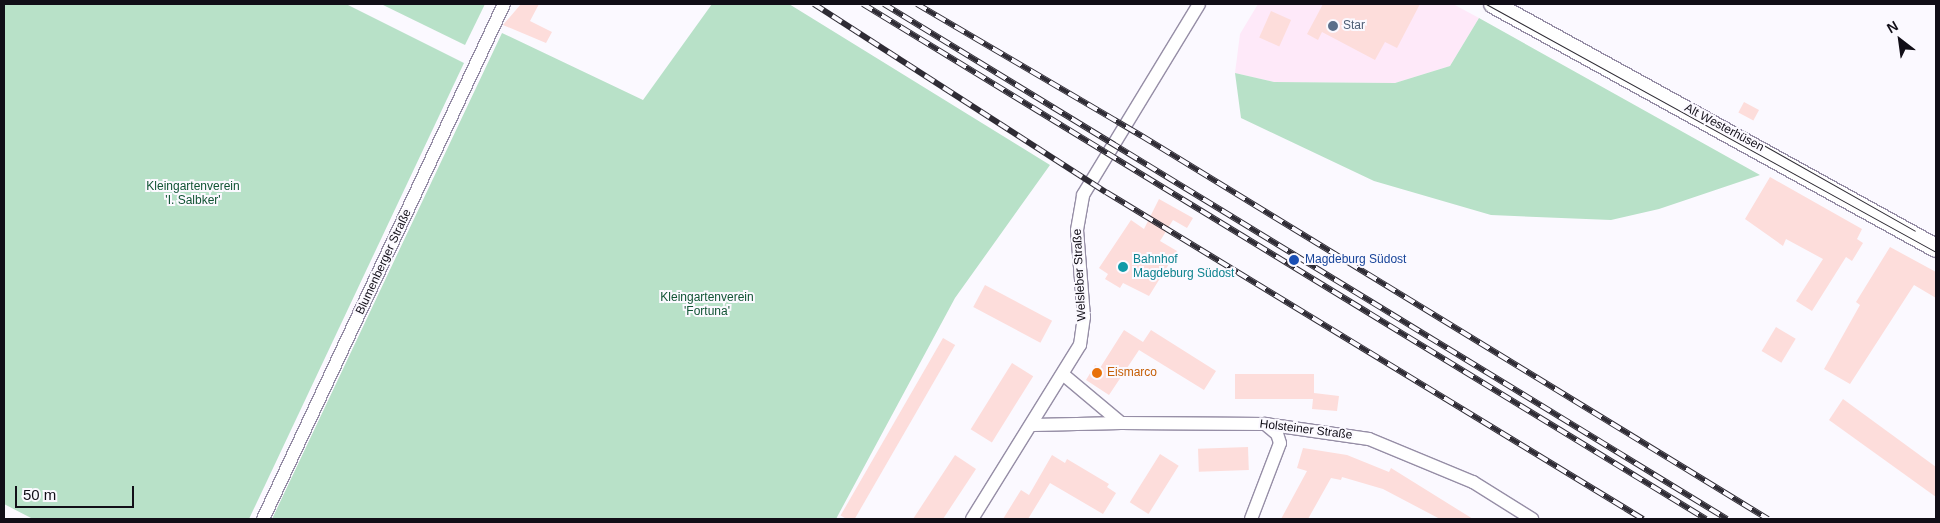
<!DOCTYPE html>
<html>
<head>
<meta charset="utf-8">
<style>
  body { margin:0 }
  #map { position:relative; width:1940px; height:523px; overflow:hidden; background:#fbf9ff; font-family:Arial,sans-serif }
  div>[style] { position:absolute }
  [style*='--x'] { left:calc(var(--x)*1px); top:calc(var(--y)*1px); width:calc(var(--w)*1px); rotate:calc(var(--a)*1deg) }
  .commercial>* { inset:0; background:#fee9f9 }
  .green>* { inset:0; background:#b8e1c8 }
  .building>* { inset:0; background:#fddddb; transform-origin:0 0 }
  .roads { filter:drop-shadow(1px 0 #968ea6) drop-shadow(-1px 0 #968ea6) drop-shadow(0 1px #968ea6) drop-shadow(0 -1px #968ea6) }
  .minor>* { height:12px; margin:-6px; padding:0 6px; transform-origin:6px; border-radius:6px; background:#fff }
  .secondary>* { height:18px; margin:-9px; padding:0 9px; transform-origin:9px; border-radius:9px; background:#fff }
  .tram>* { height:1px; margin:-0.5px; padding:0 0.5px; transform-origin:0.5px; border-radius:0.5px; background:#2f2c35 }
  .rail>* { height:5.5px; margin-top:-2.75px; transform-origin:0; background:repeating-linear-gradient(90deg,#fbf9ff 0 11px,#2f2c35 0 22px); box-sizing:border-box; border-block:1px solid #2f2c35 }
  .dots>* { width:14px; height:14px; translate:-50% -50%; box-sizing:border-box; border:2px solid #fbf9ff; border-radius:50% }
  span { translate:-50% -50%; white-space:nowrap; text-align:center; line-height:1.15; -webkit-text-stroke:4px #fbf9ff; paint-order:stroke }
  .service-label { font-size:12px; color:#4e5e75 }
  .left { translate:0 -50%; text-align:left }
  .street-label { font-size:12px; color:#110e17 }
  .park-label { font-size:12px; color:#115434 }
  .culture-label { font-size:12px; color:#0d838f }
  .transit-label { font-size:12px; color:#164399 }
  .food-label { font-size:12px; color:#c56008 }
  .frame { position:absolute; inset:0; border:5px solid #110e17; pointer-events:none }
  .north { position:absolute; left:1875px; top:15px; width:50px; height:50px; -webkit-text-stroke:4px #fbf9ff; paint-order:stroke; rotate:330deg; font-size:14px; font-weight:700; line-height:20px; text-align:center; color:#110e17 }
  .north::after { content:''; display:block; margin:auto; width:18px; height:22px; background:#110e17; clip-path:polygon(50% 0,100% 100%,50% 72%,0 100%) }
  .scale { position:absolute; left:15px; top:486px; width:119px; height:22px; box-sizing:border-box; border:2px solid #110e17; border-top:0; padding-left:6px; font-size:15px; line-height:18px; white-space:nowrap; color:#110e17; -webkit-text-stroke:4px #fbf9ff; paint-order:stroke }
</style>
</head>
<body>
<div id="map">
  <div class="commercial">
    <i style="clip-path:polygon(1258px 4px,1453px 4px,1479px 18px,1450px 66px,1395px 83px,1274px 82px,1235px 73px,1240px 34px)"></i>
  </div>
  <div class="green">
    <i style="clip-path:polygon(4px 4px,346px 4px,464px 63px,249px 519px,33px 519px,4px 504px)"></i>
    <i style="clip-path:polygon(381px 4px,485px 4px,465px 45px)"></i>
    <i style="clip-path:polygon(712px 4px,789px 4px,1050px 165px,955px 298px,836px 519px,272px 519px,502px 33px,643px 100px)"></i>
    <i style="clip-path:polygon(1479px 18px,1760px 175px,1659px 209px,1611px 220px,1491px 215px,1374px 181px,1241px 118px,1235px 73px,1274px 82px,1395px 83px,1450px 66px)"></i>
  </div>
  <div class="building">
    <i style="clip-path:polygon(521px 4px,539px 4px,530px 21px,552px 32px,546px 43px,503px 25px)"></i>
    <i style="clip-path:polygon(1323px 4px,1420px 4px,1397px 48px,1385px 42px,1375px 60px,1322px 32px,1318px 40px,1307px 34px)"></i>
    <i style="left:1271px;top:11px;width:22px;height:29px;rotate:24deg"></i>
    <i style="left:1744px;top:102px;width:17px;height:12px;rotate:28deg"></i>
    <i style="clip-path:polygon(1770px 177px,1862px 229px,1857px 239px,1863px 243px,1852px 261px,1846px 257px,1812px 311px,1796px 301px,1823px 259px,1786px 239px,1783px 246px,1745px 219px)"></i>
    <i style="clip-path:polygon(1159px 199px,1193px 218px,1187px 228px,1173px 220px,1160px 241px,1177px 251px,1149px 296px,1123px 283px,1120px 288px,1105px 279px,1108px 274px,1099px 268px,1131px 220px,1144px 229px)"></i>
    <i style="clip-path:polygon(1890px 247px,1936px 272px,1936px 298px,1914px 285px,1850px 384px,1824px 369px,1860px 305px,1856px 302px)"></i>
    <i style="left:985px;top:285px;width:76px;height:25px;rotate:28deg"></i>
    <i style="left:1776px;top:327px;width:23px;height:28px;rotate:31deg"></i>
    <i style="clip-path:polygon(1124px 330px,1143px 342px,1151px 330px,1216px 371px,1204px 390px,1139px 350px,1109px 395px,1086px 380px,1095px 365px,1100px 368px)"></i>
    <i style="left:943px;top:338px;width:14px;height:205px;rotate:30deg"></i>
    <i style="left:1012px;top:363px;width:25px;height:78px;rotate:32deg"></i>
    <i style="clip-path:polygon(1235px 374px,1314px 374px,1314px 393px,1339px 396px,1337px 411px,1312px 409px,1313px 399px,1235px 399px)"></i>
    <i style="clip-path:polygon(1843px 399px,1936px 467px,1936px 497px,1829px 420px)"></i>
    <i style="left:1248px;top:447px;width:23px;height:50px;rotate:88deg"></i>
    <i style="clip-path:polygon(1303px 448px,1347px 455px,1389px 472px,1391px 468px,1473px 519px,1440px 519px,1383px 489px,1342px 477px,1341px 480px,1331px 478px,1308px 519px,1281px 519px,1307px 471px,1297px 468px)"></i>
    <i style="left:1160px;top:454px;width:22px;height:57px;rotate:32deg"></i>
    <i style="clip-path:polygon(955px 455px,976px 469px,943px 519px,913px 519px)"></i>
    <i style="clip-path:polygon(1052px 455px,1065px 463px,1067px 459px,1109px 484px,1107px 487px,1116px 493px,1103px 514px,1050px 483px,1028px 519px,1003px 519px,1021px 490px,1029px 495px)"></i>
  </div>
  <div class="roads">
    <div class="minor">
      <i style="--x:1065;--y:376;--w:73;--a:40"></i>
      <i style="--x:1121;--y:423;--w:144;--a:0.4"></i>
      <i style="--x:1265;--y:424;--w:105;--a:8.2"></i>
      <i style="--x:1369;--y:439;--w:113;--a:22.5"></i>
      <i style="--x:1473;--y:482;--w:70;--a:32.1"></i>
      <i style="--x:1033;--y:425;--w:88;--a:-1.3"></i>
      <i style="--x:263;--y:519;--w:569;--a:-64.92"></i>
      <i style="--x:972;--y:519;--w:205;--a:-58.2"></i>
      <i style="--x:1080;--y:345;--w:28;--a:-82"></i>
      <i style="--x:1084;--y:317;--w:87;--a:-94.6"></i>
      <i style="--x:1077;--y:230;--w:36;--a:-80"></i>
      <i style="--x:1083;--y:195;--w:223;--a:-58.7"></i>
      <i style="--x:1251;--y:519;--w:81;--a:-69.1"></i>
      <i style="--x:1280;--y:443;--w:9;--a:-108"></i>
      <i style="--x:1277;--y:434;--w:16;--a:-140"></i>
    </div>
    <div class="secondary">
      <i style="--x:1493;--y:4;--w:506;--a:28.85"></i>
    </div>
  </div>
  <div class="tram">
    <i style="--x:1486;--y:4;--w:514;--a:28.86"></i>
    <i style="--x:1758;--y:142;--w:180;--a:29.5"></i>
  </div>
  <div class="rail">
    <i style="--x:814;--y:4;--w:347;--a:32.8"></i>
    <i style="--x:1106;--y:192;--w:629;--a:31.34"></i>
    <i style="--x:863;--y:4;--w:988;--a:31.42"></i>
    <i style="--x:884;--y:4;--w:988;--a:31.42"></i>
    <i style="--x:917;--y:4;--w:261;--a:30.4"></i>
    <i style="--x:1142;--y:136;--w:734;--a:31.46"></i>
  </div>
  <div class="dots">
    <i style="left:1333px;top:26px;background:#5c6f8a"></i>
    <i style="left:1294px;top:260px;background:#1a4fb4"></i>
    <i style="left:1123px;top:267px;background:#0f9aa8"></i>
    <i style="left:1097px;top:373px;background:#e8710a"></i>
  </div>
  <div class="service-label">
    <span class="left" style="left:1343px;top:26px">Star</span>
  </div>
  <div class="street-label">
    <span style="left:1724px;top:128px;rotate:28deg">Alt Westerhüsen</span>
    <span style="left:384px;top:262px;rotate:-65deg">Blumenberger Straße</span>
    <span style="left:1080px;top:275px;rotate:-93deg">Welsleber Straße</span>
    <span style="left:1306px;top:430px;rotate:7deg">Holsteiner Straße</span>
  </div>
  <div class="park-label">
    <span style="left:193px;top:194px">Kleingartenverein<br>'I. Salbker'</span>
    <span style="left:707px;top:305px">Kleingartenverein<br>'Fortuna'</span>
  </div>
  <div class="culture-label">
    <span class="left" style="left:1133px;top:267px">Bahnhof<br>Magdeburg Südost</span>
  </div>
  <div class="transit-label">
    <span class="left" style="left:1305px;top:260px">Magdeburg Südost</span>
  </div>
  <div class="food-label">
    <span class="left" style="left:1107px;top:373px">Eismarco</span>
  </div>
  <div class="frame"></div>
  <div class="north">N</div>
  <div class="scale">50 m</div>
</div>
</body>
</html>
